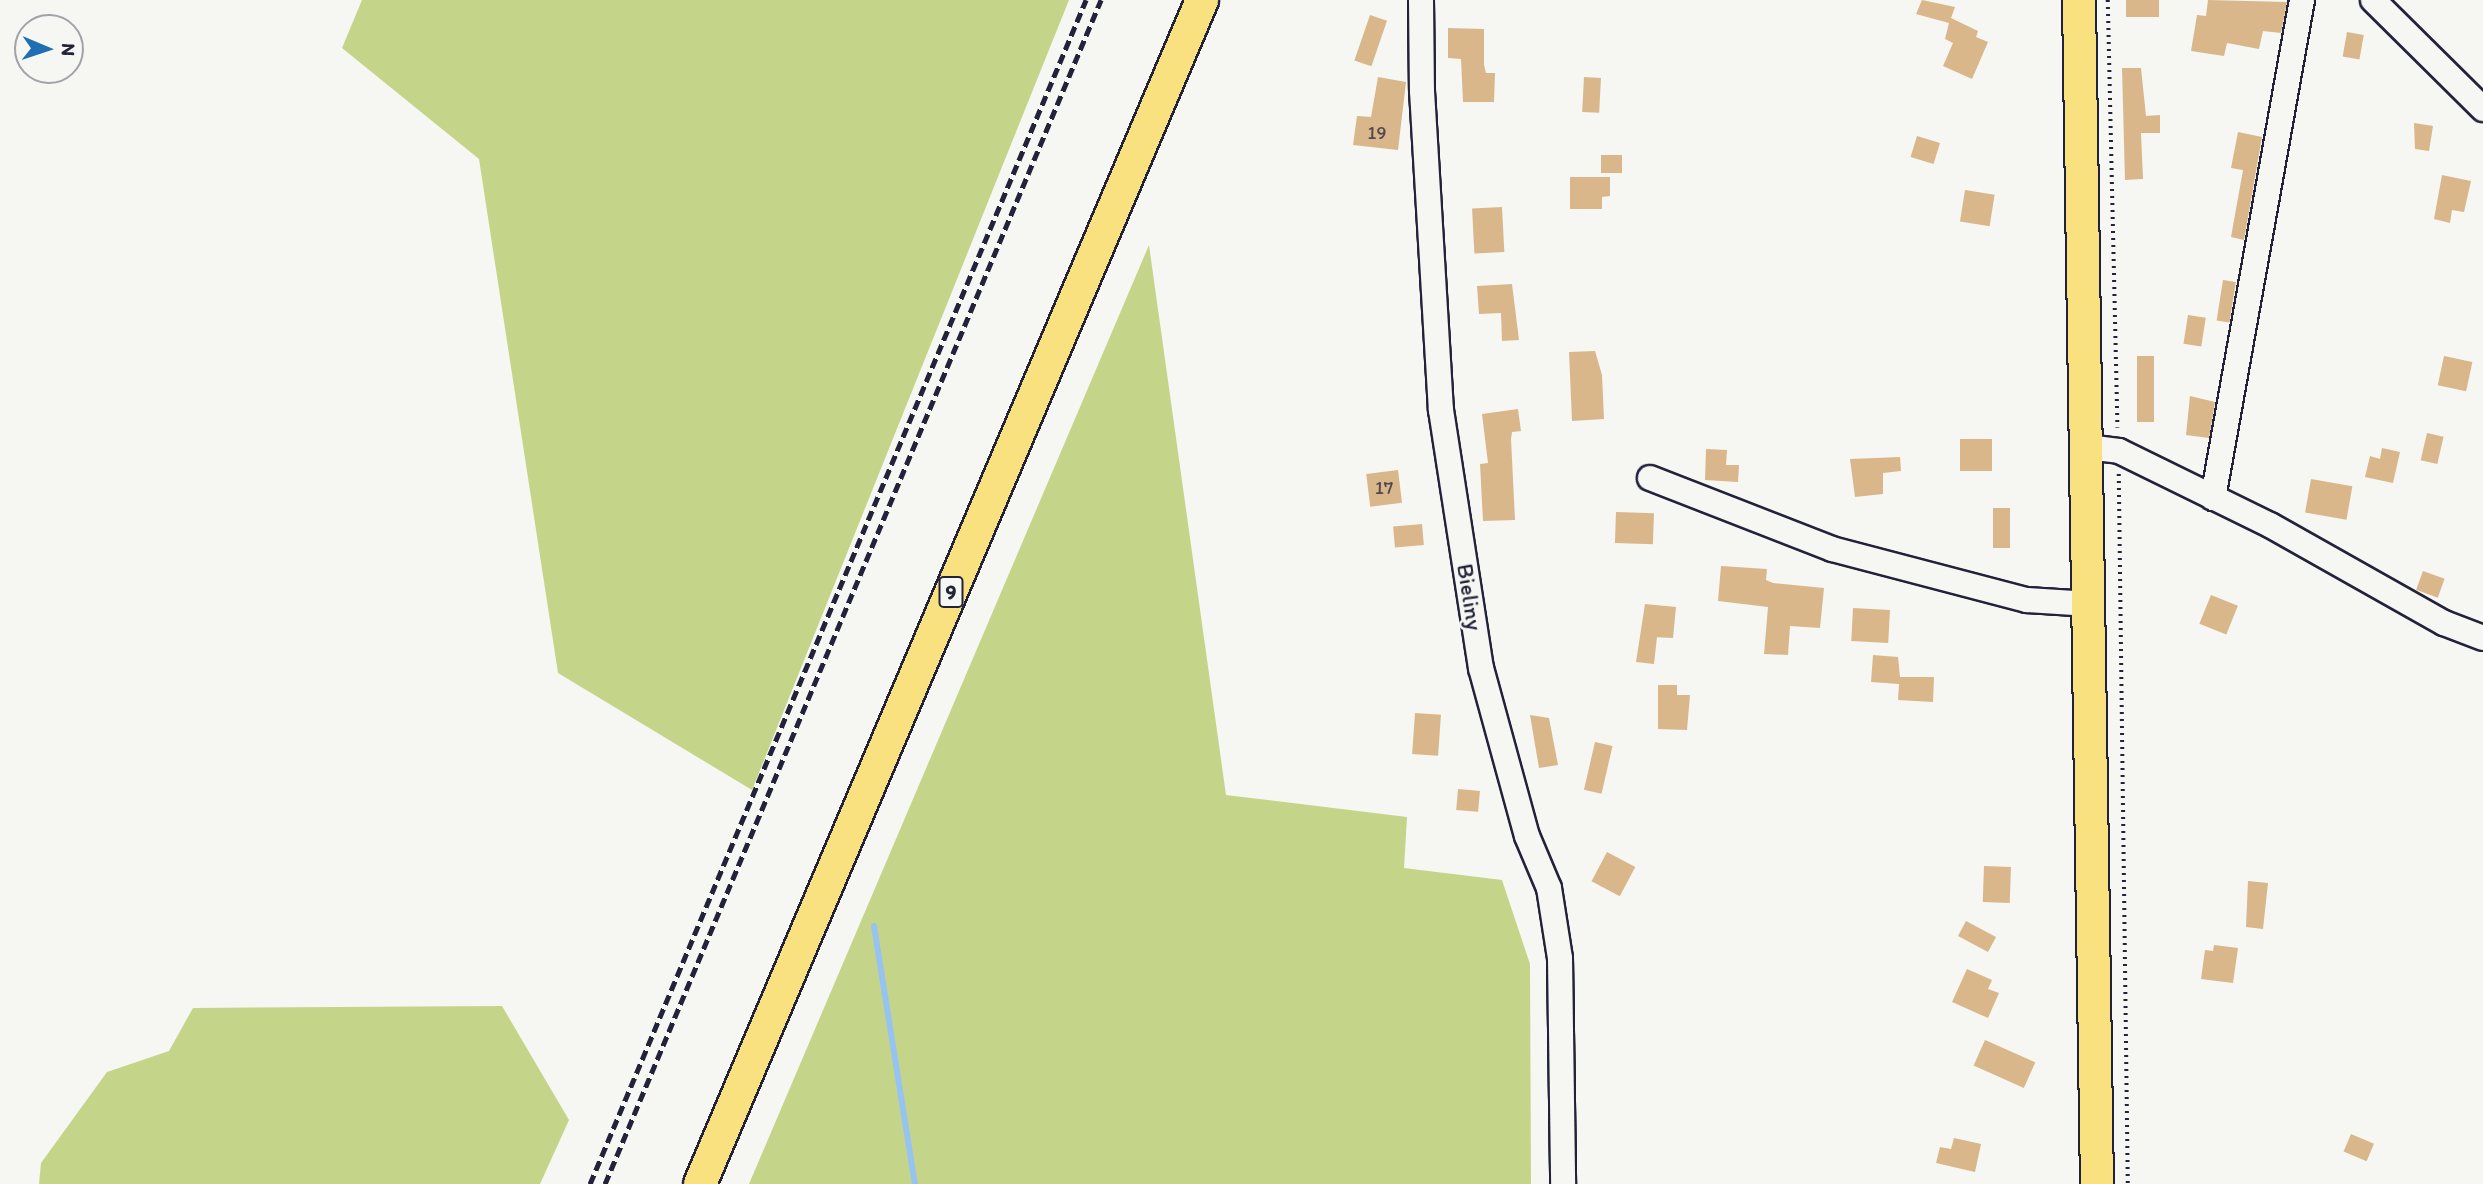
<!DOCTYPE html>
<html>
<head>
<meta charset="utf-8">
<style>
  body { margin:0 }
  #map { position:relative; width:2483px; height:1184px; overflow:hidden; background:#f6f6f2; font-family:Itim,sans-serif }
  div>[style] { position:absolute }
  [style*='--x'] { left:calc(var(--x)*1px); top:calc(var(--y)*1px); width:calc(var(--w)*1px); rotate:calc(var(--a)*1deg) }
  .green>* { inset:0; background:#c4d58a }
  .stream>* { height:6px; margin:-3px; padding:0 3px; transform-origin:3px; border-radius:3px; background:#97c3f1 }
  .building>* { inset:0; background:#d9b78b; transform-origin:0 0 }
  .path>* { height:3.5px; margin-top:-1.75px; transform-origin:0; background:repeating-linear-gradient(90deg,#22223b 0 2px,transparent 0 7px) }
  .roads { filter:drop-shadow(2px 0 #22223b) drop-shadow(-2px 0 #22223b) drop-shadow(0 2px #22223b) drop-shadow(0 -2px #22223b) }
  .minor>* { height:24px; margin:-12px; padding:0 12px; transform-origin:12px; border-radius:12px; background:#f6f6f2 }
  .major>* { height:32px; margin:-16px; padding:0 16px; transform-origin:16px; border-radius:16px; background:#fae180 }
  .rail>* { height:5px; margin-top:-2.5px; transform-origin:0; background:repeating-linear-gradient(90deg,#22223b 0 10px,transparent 0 15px) }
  span { translate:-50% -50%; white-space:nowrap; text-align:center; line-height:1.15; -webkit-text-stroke:5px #f6f6f2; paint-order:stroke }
  .number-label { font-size:19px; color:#50474f }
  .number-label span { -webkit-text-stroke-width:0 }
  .shield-label span { padding:2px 5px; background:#f6f6f2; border:2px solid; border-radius:5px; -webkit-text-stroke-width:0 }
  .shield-label { font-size:21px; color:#22223b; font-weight:700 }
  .street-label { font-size:23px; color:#22223b }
  .north { position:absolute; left:14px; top:14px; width:70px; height:70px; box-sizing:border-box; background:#f6f6f2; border:2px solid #a1a1a9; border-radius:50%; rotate:92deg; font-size:19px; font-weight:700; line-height:28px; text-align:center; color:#22223b }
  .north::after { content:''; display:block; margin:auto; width:24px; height:32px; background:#1f6fb2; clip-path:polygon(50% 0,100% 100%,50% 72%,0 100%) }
</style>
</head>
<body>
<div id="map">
  <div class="green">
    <i style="clip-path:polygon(362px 0,1069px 0,752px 790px,558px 673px,479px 159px,342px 48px)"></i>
    <i style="clip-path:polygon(1149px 245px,1226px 795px,1407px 817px,1404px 868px,1502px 880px,1530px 964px,1531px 1184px,749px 1184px)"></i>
    <i style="clip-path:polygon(502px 1006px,569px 1120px,540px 1184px,39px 1184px,41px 1163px,107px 1072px,169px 1051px,193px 1008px)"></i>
  </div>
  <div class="stream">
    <i style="--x:874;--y:926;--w:261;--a:81"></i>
  </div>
  <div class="building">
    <i style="clip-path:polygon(1922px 0,1955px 7px,1951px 18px,1978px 31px,1976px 37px,1988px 42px,1972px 79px,1943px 66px,1953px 43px,1945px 39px,1949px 23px,1916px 14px)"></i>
    <i style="left:2126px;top:0;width:33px;height:17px"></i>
    <i style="clip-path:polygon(2208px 0,2287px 2px,2281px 33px,2263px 31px,2259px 49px,2227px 43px,2224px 56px,2191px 51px,2197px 15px,2206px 16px)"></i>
    <i style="left:1370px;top:15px;width:18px;height:48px;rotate:19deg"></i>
    <i style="clip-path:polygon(1448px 28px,1484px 29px,1484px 65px,1486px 73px,1495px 73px,1494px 102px,1463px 102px,1461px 59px,1448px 58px)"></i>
    <i style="left:2347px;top:32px;width:17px;height:25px;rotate:10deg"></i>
    <i style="clip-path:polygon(2122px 68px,2141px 68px,2146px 116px,2160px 115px,2160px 133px,2141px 133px,2143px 179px,2125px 180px)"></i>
    <i style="clip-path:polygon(1378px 77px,1406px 82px,1398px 150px,1353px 145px,1357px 116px,1371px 117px)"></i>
    <i style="left:1584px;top:77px;width:17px;height:35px;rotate:3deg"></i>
    <i style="clip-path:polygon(2414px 123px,2433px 126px,2429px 151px,2415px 149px)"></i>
    <i style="clip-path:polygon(2238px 132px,2262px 137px,2244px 240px,2231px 237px,2243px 170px,2231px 168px)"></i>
    <i style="left:1917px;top:136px;width:24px;height:22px;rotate:17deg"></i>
    <i style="left:1601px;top:155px;width:21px;height:18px"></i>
    <i style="clip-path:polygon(2442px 175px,2471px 181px,2464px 212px,2452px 210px,2450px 223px,2434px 219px)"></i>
    <i style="clip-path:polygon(1570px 177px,1610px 177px,1610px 196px,1602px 197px,1602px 209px,1570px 209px)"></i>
    <i style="left:1965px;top:190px;width:30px;height:32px;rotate:9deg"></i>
    <i style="left:1502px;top:207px;width:45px;height:30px;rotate:87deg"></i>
    <i style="left:2223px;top:280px;width:13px;height:41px;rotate:9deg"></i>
    <i style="clip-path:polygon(1512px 284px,1519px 340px,1502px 341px,1501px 313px,1479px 314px,1477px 286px)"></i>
    <i style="left:2188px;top:315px;width:18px;height:29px;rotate:9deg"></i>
    <i style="clip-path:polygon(1595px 351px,1602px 375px,1604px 419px,1572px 421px,1569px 352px)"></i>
    <i style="left:2137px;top:356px;width:17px;height:66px"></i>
    <i style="left:2444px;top:356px;width:29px;height:30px;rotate:12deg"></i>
    <i style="clip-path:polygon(2190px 396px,2215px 402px,2209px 438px,2186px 435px)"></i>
    <i style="clip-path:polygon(1518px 409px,1521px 431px,1512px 432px,1511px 439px,1515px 520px,1483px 521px,1480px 464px,1488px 463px,1482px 414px)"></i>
    <i style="left:2427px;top:433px;width:17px;height:28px;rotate:13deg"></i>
    <i style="left:1960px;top:439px;width:32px;height:32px"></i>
    <i style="clip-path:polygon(2382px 448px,2400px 452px,2393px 483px,2365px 477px,2370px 456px,2380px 459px)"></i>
    <i style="clip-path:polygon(1706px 449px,1727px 450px,1726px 465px,1739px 465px,1738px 482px,1705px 480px)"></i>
    <i style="clip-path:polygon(1900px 457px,1901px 471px,1883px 473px,1883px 494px,1855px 497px,1850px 459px)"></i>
    <i style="left:1398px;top:470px;width:33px;height:32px;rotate:83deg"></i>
    <i style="left:2311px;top:479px;width:42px;height:34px;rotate:10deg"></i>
    <i style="left:1993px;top:508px;width:17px;height:40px"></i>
    <i style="left:1616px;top:512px;width:38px;height:31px;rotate:2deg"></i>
    <i style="left:1422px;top:524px;width:21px;height:29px;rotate:85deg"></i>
    <i style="clip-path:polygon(1721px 566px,1767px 569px,1766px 580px,1773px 583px,1824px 588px,1820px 628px,1790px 626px,1788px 655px,1764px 654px,1768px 607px,1718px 601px)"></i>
    <i style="left:2423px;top:571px;width:23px;height:20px;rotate:20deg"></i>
    <i style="left:2211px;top:595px;width:29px;height:31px;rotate:22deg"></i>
    <i style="clip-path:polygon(1645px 604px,1676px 607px,1673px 638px,1652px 637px,1657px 637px,1654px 664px,1636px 662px)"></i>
    <i style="left:1853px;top:608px;width:37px;height:33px;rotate:3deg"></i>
    <i style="clip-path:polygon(1873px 655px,1898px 657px,1900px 677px,1934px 677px,1933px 702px,1898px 700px,1899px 684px,1871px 682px)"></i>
    <i style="clip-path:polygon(1658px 685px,1677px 685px,1677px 695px,1690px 695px,1687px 730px,1658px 729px)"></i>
    <i style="left:1415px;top:713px;width:26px;height:41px;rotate:4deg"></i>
    <i style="clip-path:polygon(1530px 715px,1549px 718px,1558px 765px,1539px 768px)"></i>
    <i style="left:1595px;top:742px;width:18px;height:49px;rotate:13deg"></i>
    <i style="left:1458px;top:789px;width:22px;height:21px;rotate:5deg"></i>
    <i style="left:1607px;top:852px;width:32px;height:33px;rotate:28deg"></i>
    <i style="left:1984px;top:866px;width:27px;height:36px;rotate:2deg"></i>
    <i style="clip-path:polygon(2248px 881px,2268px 883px,2263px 929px,2246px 927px)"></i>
    <i style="left:1966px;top:921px;width:34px;height:17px;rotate:28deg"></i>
    <i style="clip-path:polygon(2214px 945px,2238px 948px,2233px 983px,2201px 979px,2205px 950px,2213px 951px)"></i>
    <i style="clip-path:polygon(1967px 969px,1992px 980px,1988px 989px,1999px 993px,1988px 1018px,1952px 1002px)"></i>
    <i style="left:1985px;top:1040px;width:55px;height:28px;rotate:24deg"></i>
    <i style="left:2351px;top:1134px;width:25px;height:19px;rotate:23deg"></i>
    <i style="clip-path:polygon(1954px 1138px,1981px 1144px,1975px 1172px,1936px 1163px,1940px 1147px,1951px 1149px)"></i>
  </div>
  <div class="path">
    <i style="--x:2108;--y:0;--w:428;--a:88.7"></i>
    <i style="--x:2119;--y:474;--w:710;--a:89.27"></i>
  </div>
  <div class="roads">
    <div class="minor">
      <i style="--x:1421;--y:0;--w:91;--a:89.4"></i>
      <i style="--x:1422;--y:91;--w:320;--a:86.6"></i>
      <i style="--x:1441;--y:410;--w:261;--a:81.2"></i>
      <i style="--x:1481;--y:668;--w:174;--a:74.7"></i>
      <i style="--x:1527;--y:836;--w:56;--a:67.1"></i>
      <i style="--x:1549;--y:888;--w:71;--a:81.1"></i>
      <i style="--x:1560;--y:958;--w:226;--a:89.2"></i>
      <i style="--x:2373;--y:0;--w:155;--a:44.7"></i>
      <i style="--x:2087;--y:447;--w:32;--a:7"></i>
      <i style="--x:2119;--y:451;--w:168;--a:26.1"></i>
      <i style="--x:2270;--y:525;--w:200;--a:29.4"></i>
      <i style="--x:2444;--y:623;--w:42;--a:21"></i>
      <i style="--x:1650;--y:478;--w:195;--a:21.3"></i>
      <i style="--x:1832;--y:549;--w:202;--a:14.7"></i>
      <i style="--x:2027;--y:600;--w:63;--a:3.6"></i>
      <i style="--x:2213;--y:498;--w:506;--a:-79.87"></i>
    </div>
    <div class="major">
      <i style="--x:2079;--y:0;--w:1184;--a:89.13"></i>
      <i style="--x:700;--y:1184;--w:1286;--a:-67.02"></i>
    </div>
  </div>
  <div class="rail">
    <i style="--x:590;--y:1184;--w:1284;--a:-67.27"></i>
    <i style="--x:605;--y:1184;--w:1284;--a:-67.27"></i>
  </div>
  <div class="number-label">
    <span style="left:1377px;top:133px">19</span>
    <span style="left:1384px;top:488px">17</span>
  </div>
  <div class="shield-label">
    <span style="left:951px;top:592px">9</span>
  </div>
  <div class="street-label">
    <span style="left:1470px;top:597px;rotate:81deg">Bieliny</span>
  </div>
  <div class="north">N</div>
</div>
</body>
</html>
